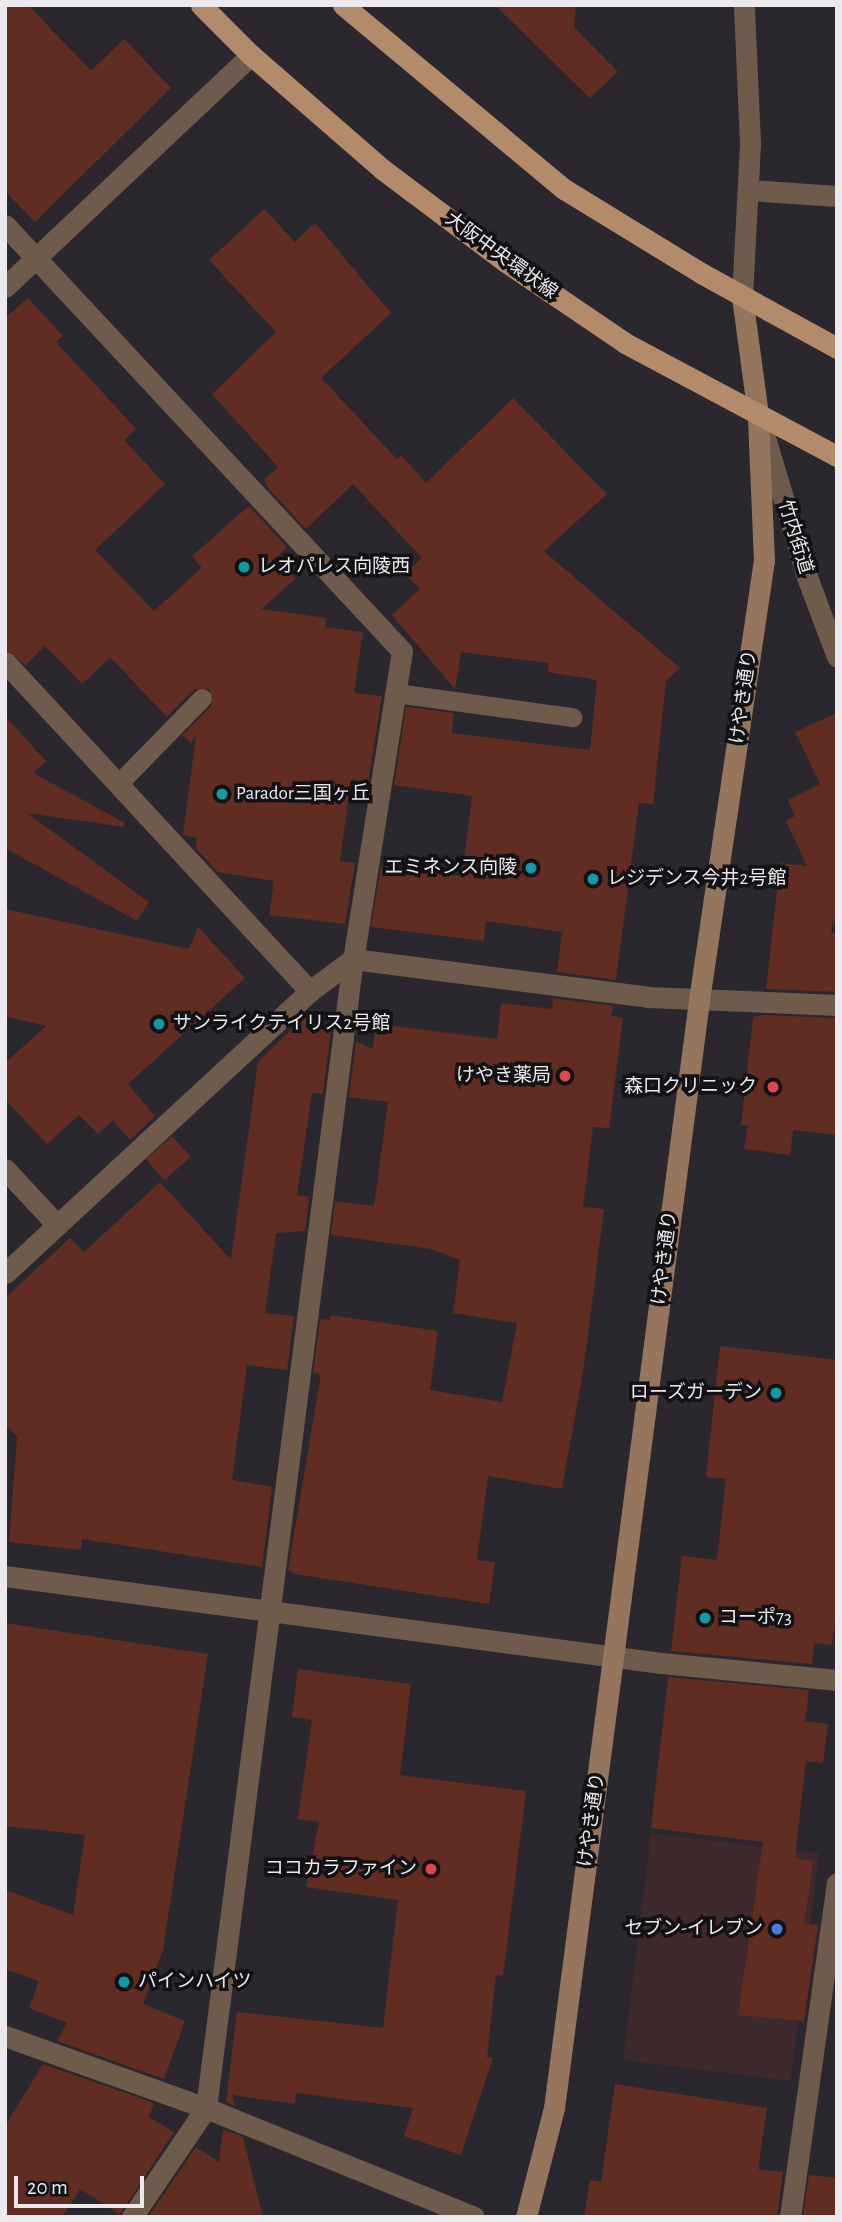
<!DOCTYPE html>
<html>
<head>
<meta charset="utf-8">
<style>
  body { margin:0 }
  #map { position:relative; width:842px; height:2222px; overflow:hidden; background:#2b272e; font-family:"Alegreya Sans","Noto Sans JP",sans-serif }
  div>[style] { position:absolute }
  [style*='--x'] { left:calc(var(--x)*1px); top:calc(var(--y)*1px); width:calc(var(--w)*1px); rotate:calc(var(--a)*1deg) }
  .commercial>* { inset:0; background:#3e2a2d; transform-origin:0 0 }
  .building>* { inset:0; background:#612d23; transform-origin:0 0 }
  .lane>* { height:19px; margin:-9.5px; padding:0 9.5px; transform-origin:9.5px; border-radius:9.5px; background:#6e5b4b }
  .street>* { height:21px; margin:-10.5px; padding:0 10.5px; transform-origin:10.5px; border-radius:10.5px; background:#6e5b4b }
  .secondary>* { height:21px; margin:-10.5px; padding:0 10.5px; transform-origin:10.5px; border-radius:10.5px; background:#95765d }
  .primary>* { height:21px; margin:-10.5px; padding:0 10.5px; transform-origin:10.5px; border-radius:10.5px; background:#b38b6b }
  .dots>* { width:19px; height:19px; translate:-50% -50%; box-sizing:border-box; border:4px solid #121114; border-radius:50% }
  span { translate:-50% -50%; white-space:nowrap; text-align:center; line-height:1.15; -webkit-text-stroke:7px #121114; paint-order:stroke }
  .street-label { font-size:19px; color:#ebe9ed }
  .poi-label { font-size:19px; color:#ebe9ed }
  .left { translate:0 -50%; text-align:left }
  .right { translate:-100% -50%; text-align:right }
  .frame { position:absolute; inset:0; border:7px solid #ebe9ed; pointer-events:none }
  .scale { position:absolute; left:14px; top:2176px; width:130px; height:32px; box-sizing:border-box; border:4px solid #ebe9ed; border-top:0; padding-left:9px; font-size:21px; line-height:24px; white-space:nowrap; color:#ebe9ed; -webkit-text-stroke:5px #121114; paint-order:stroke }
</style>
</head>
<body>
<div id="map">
  <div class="commercial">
    <i style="left:651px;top:1833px;width:169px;height:229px;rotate:7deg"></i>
  </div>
  <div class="building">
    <i style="clip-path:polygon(5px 5px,28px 5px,91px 71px,124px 39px,171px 88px,35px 222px,5px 191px)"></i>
    <i style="clip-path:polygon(495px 5px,576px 5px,574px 27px,618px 72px,590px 98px)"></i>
    <i style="clip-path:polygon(264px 209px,295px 242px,315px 223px,391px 313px,321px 378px,397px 459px,401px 455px,426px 483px,513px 398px,607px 494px,544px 551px,680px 668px,666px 681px,653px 804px,639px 803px,616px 980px,557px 972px,562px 932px,486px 921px,484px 941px,371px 927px,381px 866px,462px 876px,472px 796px,394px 785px,406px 707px,454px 713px,452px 733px,590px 750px,597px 680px,548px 672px,549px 663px,461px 652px,455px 689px,392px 615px,420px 589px,405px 574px,422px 558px,353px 484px,306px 529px,269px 489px,264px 480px,278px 467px,212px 394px,276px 332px,209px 260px)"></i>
    <i style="clip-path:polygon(28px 298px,63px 336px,56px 342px,136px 429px,124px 440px,165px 484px,95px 550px,154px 611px,202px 568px,192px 556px,249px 506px,287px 547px,277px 557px,296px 578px,261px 609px,326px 618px,325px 627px,363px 632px,354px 693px,382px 696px,368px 782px,351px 780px,340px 861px,355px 863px,345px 924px,269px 915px,274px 881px,218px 872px,196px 848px,197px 838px,183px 835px,196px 736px,191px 743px,183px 735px,211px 706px,210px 689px,194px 689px,167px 717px,110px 657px,82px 684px,45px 646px,26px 665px,5px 649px,5px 318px)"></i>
    <i style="clip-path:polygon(837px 713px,837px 929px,833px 921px,831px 933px,837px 933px,837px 992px,766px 989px,780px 863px,807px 866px,786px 821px,795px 816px,788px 800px,820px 784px,795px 732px)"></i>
    <i style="clip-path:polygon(5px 716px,46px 761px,33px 773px,125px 823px,124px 827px,27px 813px,149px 902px,137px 921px,5px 848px)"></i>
    <i style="clip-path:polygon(5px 909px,189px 949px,198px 927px,245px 978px,128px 1084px,155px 1116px,130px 1140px,113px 1120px,98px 1134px,79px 1115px,47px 1144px,5px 1099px,5px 1063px,46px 1026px,5px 1016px)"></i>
    <i style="clip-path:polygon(553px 998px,613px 1006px,611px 1016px,623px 1018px,609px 1128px,593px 1127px,583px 1207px,604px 1209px,584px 1366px,562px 1489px,488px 1476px,477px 1560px,495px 1562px,489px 1604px,295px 1574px,288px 1570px,321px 1374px,313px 1373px,320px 1319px,330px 1320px,331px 1315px,438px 1331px,430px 1390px,502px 1402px,517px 1323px,453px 1313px,460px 1260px,431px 1249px,331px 1235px,335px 1201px,374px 1206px,388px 1102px,349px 1097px,356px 1041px,373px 1049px,376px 1024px,497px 1039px,501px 1003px,552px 1009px)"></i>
    <i style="clip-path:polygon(763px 1015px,837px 1018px,837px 1135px,793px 1130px,790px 1155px,744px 1149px,748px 1125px,741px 1125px,753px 1017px)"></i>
    <i style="clip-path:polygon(305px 1016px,331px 1029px,323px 1094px,312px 1093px,297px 1195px,309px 1197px,305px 1231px,276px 1233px,265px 1313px,294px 1316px,287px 1370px,247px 1365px,232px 1480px,272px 1487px,262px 1567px,82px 1539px,81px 1550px,9px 1542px,17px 1437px,5px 1424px,5px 1298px,70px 1238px,84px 1252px,160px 1182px,231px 1260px,258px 1062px)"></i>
    <i style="left:172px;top:1136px;width:28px;height:35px;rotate:48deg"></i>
    <i style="clip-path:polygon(720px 1346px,837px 1360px,837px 1607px,832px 1645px,814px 1643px,812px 1664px,671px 1651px,682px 1556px,717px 1560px,726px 1479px,706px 1477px)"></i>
    <i style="clip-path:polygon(5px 1623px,208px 1654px,163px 1950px,143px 2004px,185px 2021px,164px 2079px,57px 2041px,67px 2023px,29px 2008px,39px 1981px,5px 1969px,5px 1890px,73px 1915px,85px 1835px,5px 1826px)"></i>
    <i style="clip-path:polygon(298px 1669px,411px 1684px,400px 1775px,526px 1791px,503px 1976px,496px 1975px,487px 2058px,493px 2058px,461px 2155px,404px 2136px,413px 2108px,296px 2093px,295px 2104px,232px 2095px,235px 2106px,226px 2102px,237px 2012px,383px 2028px,398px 1900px,306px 1887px,319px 1822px,298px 1819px,312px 1720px,292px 1717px)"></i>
    <i style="clip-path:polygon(668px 1677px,809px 1690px,805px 1721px,828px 1724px,823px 1763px,806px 1761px,795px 1858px,813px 1861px,804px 1924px,818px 1925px,804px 2021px,738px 2015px,763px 1842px,651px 1828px)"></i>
    <i style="clip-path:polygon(43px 2064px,154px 2103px,149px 2117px,174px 2132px,120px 2214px,80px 2189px,62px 2217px,5px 2217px,5px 2126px)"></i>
    <i style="clip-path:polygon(615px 2084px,767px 2108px,758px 2169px,783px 2172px,777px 2217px,584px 2217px,590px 2180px,601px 2182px)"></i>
    <i style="clip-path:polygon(223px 2129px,243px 2137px,263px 2217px,148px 2217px,196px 2147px,219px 2162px)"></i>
    <i style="clip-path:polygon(809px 2175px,837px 2178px,837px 2217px,803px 2217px)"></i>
  </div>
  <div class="lane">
    <i style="--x:396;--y:693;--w:178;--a:7.8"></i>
    <i style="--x:118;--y:784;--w:120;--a:-45.7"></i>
  </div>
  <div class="street">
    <i style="--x:749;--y:190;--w:88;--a:3.9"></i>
    <i style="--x:5;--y:225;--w:582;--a:47.02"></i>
    <i style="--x:402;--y:651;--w:312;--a:99"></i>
    <i style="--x:353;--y:959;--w:1158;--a:97.29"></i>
    <i style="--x:206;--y:2108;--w:132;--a:124.2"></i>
    <i style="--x:5;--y:287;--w:338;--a:-43.3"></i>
    <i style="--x:742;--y:297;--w:153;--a:-87"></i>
    <i style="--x:750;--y:144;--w:139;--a:-92.5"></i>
    <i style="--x:763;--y:431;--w:152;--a:73.2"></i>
    <i style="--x:807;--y:577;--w:85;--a:69.4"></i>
    <i style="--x:5;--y:662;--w:449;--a:47.2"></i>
    <i style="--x:310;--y:991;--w:415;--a:137.2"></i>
    <i style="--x:310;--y:991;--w:54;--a:-36.7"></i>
    <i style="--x:353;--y:959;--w:297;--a:7.3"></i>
    <i style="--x:648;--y:997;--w:189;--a:2.4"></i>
    <i style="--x:5;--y:1169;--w:76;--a:47.1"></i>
    <i style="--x:5;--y:1576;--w:662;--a:7.55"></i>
    <i style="--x:661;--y:1663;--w:177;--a:5.5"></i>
    <i style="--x:5;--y:2036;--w:214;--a:19.7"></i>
    <i style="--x:206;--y:2108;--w:289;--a:22.1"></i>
    <i style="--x:790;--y:2217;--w:337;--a:-82"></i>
  </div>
  <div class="secondary">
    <i style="--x:526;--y:2217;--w:113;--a:-75.6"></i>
    <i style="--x:554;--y:2108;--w:1117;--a:-82.54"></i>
    <i style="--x:699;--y:1000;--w:444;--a:-81.6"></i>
    <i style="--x:764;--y:561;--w:146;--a:-92.4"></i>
    <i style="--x:758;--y:415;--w:119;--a:-97.7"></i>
  </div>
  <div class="primary">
    <i style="--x:201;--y:5;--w:71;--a:45"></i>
    <i style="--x:251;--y:55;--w:174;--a:41"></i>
    <i style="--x:382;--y:169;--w:155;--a:36.9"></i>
    <i style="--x:506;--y:262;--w:144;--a:34.2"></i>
    <i style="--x:625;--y:343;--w:240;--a:28.1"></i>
    <i style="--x:343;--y:5;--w:288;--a:39.8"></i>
    <i style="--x:564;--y:189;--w:161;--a:31.5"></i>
    <i style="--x:701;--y:273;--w:155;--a:28.9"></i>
  </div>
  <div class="dots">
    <i style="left:244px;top:567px;background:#0f9aa8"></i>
    <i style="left:222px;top:794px;background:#0f9aa8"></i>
    <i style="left:531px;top:868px;background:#0f9aa8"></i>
    <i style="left:593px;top:879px;background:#0f9aa8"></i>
    <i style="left:159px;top:1024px;background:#0f9aa8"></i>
    <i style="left:565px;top:1076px;background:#e0444e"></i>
    <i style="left:773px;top:1087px;background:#e0444e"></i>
    <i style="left:776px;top:1393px;background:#0f9aa8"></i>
    <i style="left:705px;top:1618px;background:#0f9aa8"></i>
    <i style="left:431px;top:1869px;background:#e0444e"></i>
    <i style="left:777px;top:1929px;background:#3f7fe0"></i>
    <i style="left:124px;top:1982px;background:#0f9aa8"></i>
  </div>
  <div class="street-label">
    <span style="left:501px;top:256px;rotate:36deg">大阪中央環状線</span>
    <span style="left:795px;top:537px;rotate:73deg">竹内街道</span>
    <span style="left:744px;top:697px;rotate:-82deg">けやき通り</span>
    <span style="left:665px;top:1258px;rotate:-83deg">けやき通り</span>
    <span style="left:592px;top:1820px;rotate:-82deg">けやき通り</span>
  </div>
  <div class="poi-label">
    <span class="left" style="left:258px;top:567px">レオパレス向陵西</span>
    <span class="left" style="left:236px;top:794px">Parador三国ヶ丘</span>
    <span class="right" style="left:517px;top:868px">エミネンス向陵</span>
    <span class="left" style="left:607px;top:879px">レジデンス今井2号館</span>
    <span class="left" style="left:173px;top:1024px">サンライクテイリス2号館</span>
    <span class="right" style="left:551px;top:1076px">けやき薬局</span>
    <span class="right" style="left:757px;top:1087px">森口クリニック</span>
    <span class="right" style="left:762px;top:1393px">ローズガーデン</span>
    <span class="left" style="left:719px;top:1618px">コーポ73</span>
    <span class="right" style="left:417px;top:1869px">ココカラファイン</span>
    <span class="right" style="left:763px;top:1929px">セブン-イレブン</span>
    <span class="left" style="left:138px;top:1982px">パインハイツ</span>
  </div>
  <div class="frame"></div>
  <div class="scale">20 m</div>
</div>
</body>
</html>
